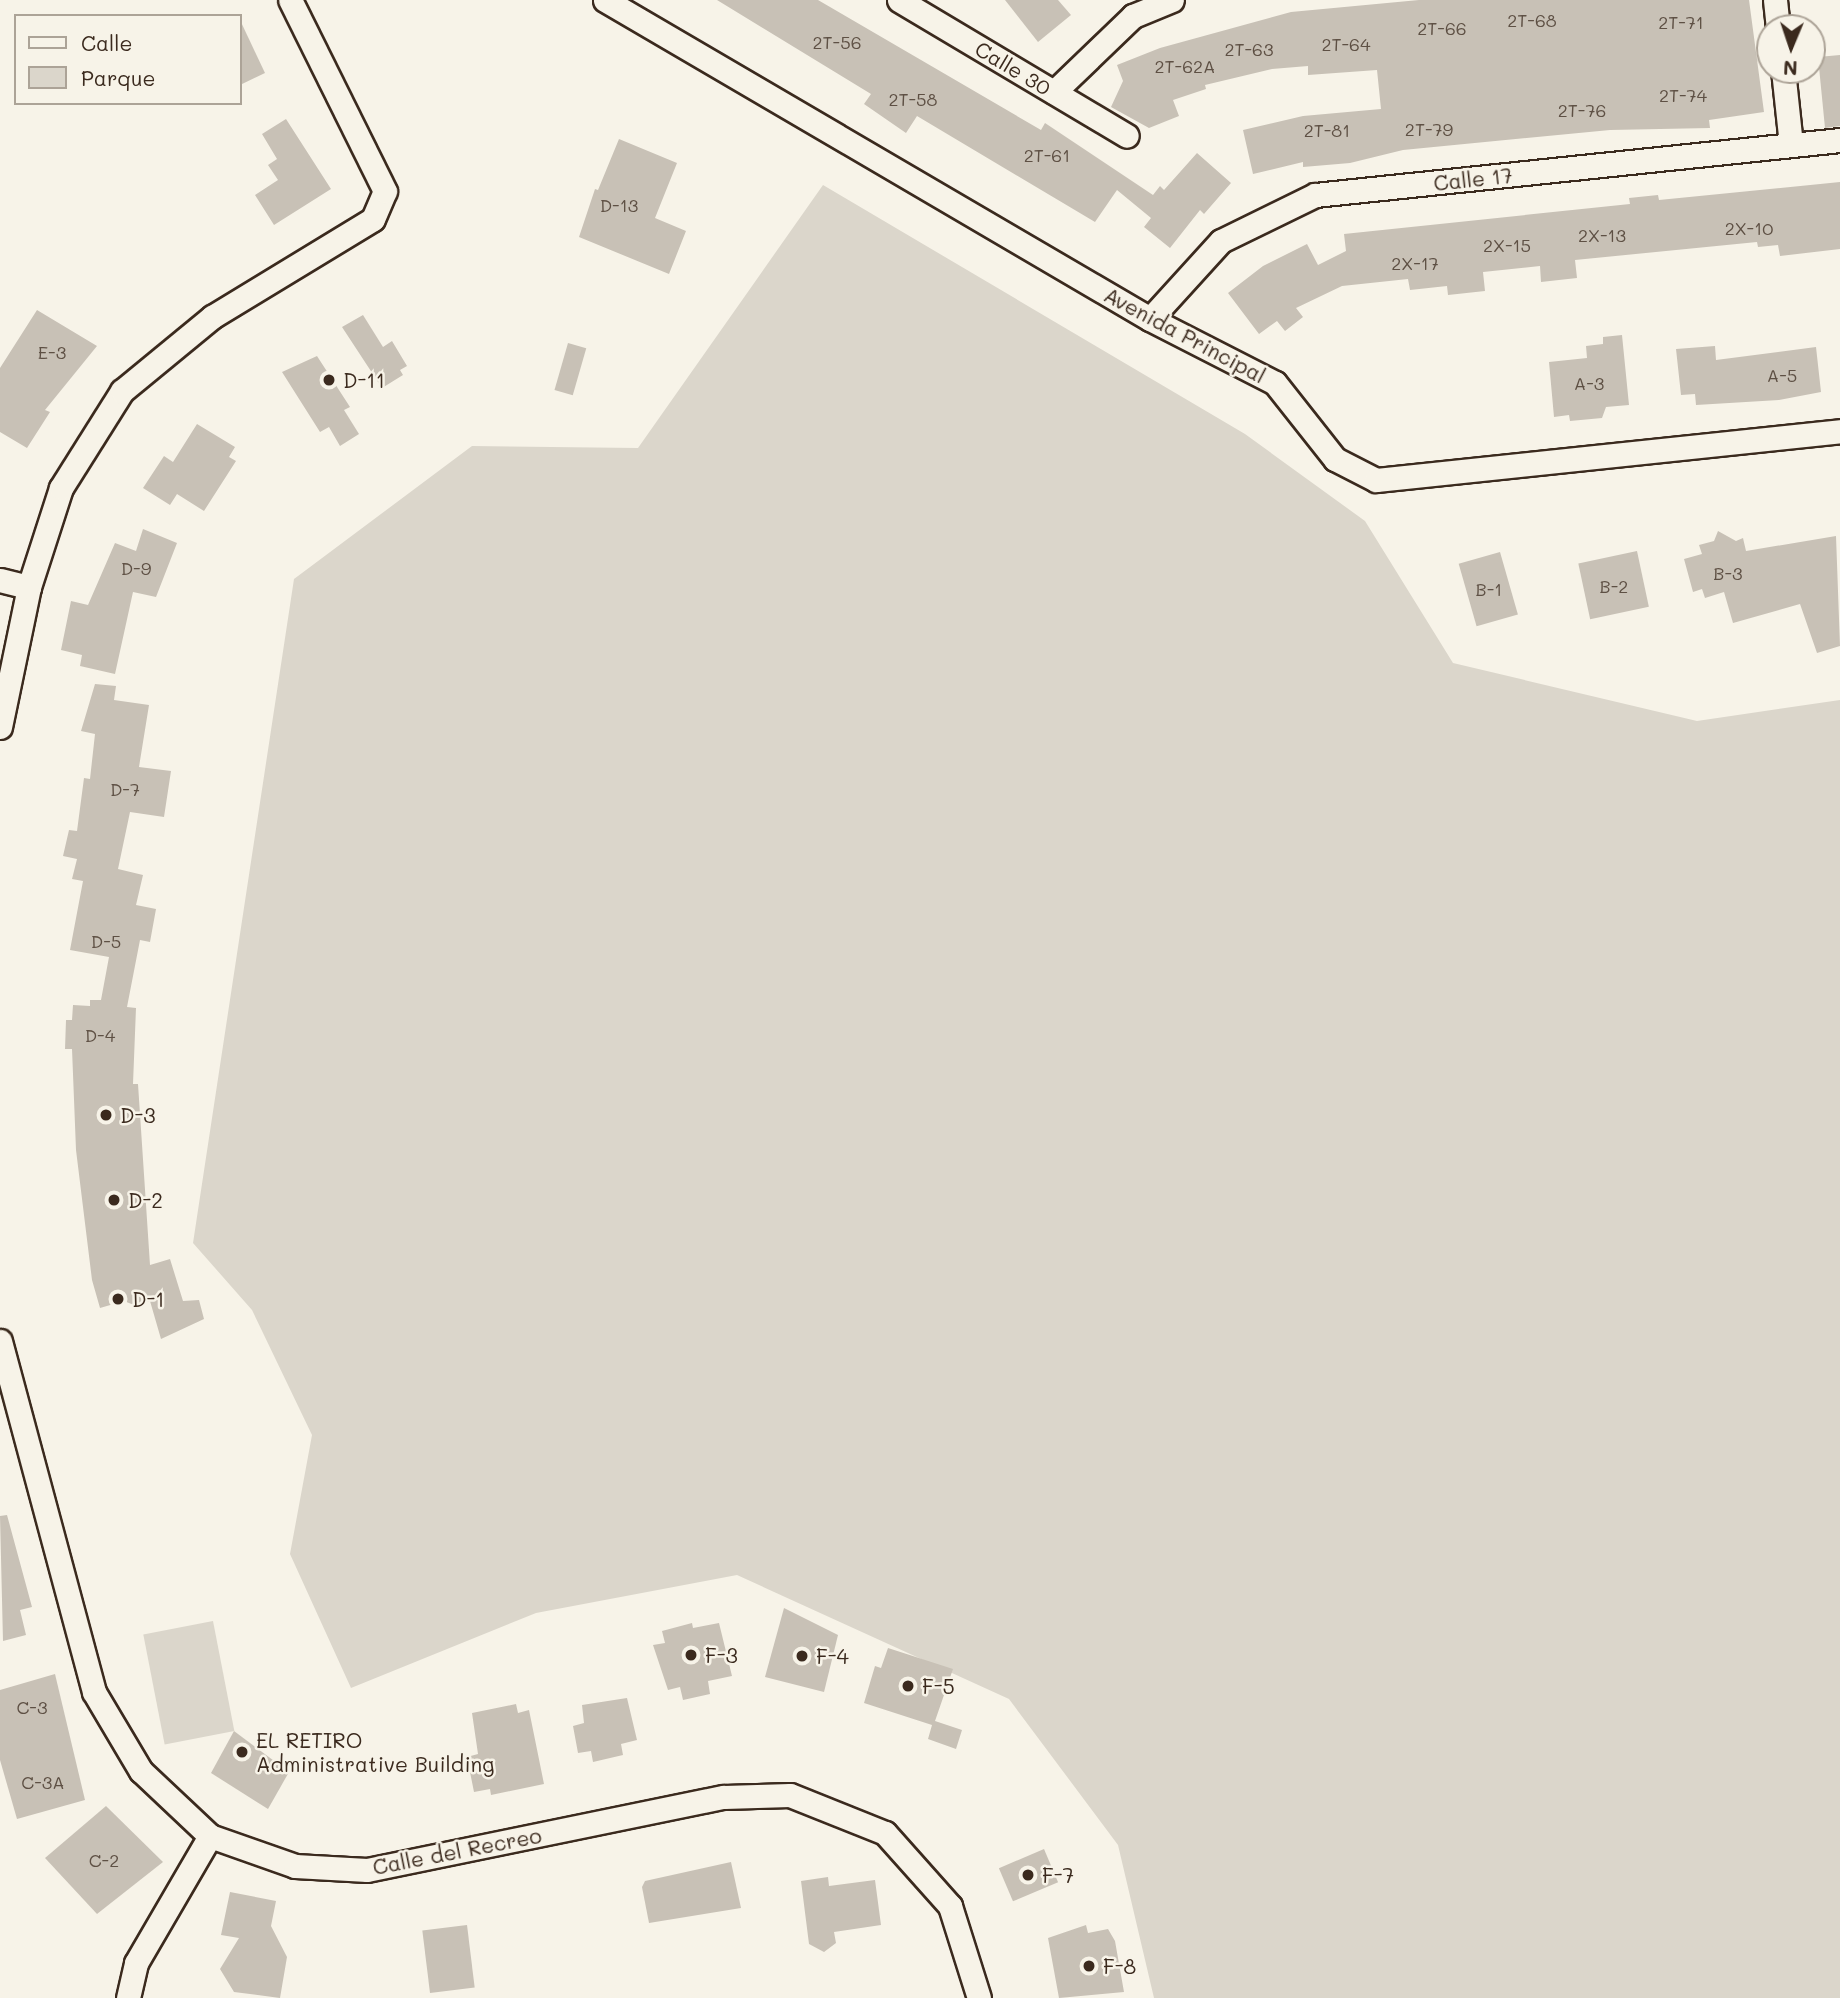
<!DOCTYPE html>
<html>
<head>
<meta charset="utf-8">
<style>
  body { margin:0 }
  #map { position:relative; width:1840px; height:1998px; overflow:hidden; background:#f7f3e8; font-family:Mali,sans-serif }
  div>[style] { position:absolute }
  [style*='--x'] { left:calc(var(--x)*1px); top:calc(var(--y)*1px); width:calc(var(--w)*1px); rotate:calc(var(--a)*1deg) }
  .green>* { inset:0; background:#dbd6cb; transform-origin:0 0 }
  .building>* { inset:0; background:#c8c1b6; transform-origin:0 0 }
  .roads { filter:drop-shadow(2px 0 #3b2a1e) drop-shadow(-2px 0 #3b2a1e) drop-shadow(0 2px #3b2a1e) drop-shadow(0 -2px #3b2a1e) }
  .minor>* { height:23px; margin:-11.5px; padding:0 11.5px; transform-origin:11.5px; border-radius:11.5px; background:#f7f3e8 }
  .dots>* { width:19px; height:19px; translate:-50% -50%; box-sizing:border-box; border:4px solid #f7f3e8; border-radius:50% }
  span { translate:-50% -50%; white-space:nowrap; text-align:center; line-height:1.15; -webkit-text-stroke:5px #f7f3e8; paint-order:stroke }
  .number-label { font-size:18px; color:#5e5044 }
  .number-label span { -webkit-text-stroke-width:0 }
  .street-label { font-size:21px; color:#3b2a1e }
  .poi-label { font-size:21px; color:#3b2a1e }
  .left { translate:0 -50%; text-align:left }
  .legend { position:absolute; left:14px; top:14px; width:228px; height:91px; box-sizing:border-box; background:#f7f3e8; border:2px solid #aca397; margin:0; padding:9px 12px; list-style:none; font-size:21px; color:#3b2a1e }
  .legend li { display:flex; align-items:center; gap:14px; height:35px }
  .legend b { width:35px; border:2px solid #aca397 }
  .north { position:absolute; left:1756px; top:14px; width:70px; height:70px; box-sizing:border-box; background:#f7f3e8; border:2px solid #aca397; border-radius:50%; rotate:182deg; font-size:19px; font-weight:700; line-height:28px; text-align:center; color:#3b2a1e }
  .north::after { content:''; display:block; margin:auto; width:24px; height:32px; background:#3b2a1e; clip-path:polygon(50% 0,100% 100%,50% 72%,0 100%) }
</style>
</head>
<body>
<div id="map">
  <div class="green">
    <i style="clip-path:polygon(823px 185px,1245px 434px,1365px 521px,1453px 663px,1697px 721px,1840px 700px,1840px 1998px,1154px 1998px,1118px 1845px,1009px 1699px,737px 1575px,536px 1613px,351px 1688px,290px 1554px,312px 1435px,252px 1310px,193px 1243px,294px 579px,472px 446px,638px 448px)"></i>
    <i style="left:213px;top:1621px;width:112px;height:71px;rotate:79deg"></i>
  </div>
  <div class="building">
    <i style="clip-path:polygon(717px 0,818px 0,1041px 130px,1045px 123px,1153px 195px,1160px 186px,1164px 190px,1197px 153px,1231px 183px,1204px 214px,1200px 210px,1170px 248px,1144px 227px,1151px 218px,1117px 190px,1095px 222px,917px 116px,906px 133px,864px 104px,871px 94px)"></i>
    <i style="clip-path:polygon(1005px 0,1058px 0,1071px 15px,1038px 42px)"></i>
    <i style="clip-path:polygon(1419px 0,1749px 0,1764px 112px,1709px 120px,1710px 128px,1610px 130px,1403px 150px,1350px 163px,1303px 167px,1303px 162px,1253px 174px,1243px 130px,1303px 116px,1381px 109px,1377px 70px,1308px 75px,1308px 66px,1272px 69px,1205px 85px,1206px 89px,1173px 100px,1179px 116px,1149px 128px,1111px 107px,1123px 81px,1117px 65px,1160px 48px,1291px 12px)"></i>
    <i style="clip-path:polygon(240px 20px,265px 73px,240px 85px)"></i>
    <i style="clip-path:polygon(1840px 55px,1840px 126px,1825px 128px,1818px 57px)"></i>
    <i style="clip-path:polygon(286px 119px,331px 189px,274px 225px,255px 195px,278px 180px,268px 165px,277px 159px,262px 134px)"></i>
    <i style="clip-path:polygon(619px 139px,677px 163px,655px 218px,686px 231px,669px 274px,579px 237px,595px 189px,598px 190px)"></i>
    <i style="clip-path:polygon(1840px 182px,1840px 249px,1780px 256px,1778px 245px,1758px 247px,1757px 242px,1575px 260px,1577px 278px,1541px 282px,1540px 266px,1483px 272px,1485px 291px,1448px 295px,1447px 286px,1410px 290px,1408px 279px,1342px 286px,1296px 308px,1303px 317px,1285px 331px,1277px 321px,1259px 334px,1228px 293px,1263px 266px,1307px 244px,1318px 265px,1346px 251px,1344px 234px,1630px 204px,1629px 198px,1658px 195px,1659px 200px)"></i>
    <i style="clip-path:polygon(37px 310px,97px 346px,45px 410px,50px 412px,27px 448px,0 432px,0 368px)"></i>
    <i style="clip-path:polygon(363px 315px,383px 347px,392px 341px,407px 366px,400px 370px,403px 375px,382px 388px,342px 327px)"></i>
    <i style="clip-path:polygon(1622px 335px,1629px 405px,1606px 407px,1602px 418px,1570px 421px,1569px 415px,1554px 417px,1549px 362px,1587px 358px,1586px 346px,1603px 344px,1603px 337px)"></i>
    <i style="left:568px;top:343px;width:19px;height:49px;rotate:16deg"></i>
    <i style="clip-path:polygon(1715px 346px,1716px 360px,1816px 347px,1821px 392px,1779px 400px,1696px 405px,1695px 394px,1681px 395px,1676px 349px)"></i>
    <i style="clip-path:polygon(317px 356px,350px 407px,344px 410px,359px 434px,340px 446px,329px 427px,320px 432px,282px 372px)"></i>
    <i style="clip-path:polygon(197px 424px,235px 447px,229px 457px,236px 461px,204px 511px,177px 494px,170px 505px,143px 488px,164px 456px,173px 462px)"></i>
    <i style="clip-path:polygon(143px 529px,177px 543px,156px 597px,133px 592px,115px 674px,80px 666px,82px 655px,61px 650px,71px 601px,88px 605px,115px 543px,136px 551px)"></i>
    <i style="clip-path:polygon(1718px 531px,1736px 541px,1743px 538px,1746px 551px,1836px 536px,1840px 646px,1817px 653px,1800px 604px,1733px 623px,1724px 592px,1705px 598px,1702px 589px,1693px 592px,1684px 559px,1702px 554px,1699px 545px,1714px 541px)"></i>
    <i style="left:1637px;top:551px;width:57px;height:60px;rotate:78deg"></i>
    <i style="left:1500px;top:552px;width:65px;height:43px;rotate:74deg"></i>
    <i style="clip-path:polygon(95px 684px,116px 686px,114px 700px,149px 705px,139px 767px,171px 771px,164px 817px,130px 812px,118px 869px,143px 875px,136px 905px,156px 909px,150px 942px,140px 940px,127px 1007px,136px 1008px,133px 1084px,138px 1084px,150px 1265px,170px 1259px,183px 1301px,199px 1300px,204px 1319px,161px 1339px,150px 1301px,134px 1305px,124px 1301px,100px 1308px,92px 1280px,76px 1150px,72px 1049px,65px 1049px,66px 1020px,72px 1020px,73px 1005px,90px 1006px,90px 1000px,101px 1000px,109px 957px,70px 950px,83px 881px,72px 879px,77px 859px,63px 856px,69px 830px,77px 831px,84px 778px,90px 779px,95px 734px,81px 731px)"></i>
    <i style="clip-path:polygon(7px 1515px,32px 1607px,20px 1610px,26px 1635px,3px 1641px,0 1516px)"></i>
    <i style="clip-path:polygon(784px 1608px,838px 1635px,824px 1692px,765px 1677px)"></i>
    <i style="clip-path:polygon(692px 1623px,693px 1628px,719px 1623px,732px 1676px,708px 1681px,710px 1694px,683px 1700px,680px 1687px,668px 1690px,653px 1645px,665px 1643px,662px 1631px)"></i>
    <i style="clip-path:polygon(888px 1648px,953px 1669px,935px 1721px,962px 1730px,956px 1749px,928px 1739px,932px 1725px,864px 1703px,875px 1666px,881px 1668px)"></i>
    <i style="clip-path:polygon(55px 1674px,85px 1800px,17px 1819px,0 1760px,0 1690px)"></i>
    <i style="clip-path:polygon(627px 1698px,637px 1740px,621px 1744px,623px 1755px,593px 1762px,591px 1751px,578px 1753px,573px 1726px,584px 1723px,582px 1705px)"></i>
    <i style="clip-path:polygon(516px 1704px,518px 1713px,529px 1710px,544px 1784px,491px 1795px,490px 1789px,474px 1792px,467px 1757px,478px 1754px,472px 1713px)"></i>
    <i style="clip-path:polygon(234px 1731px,289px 1772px,268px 1809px,211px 1773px)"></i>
    <i style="clip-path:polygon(106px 1806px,163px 1862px,97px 1914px,45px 1858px)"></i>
    <i style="left:1044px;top:1849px;width:36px;height:49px;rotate:67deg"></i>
    <i style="clip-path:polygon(731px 1862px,741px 1908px,649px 1923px,642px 1887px,645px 1881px)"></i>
    <i style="clip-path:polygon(828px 1877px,829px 1886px,875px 1880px,881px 1925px,834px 1932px,836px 1943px,824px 1952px,809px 1944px,801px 1881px)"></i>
    <i style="clip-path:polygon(230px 1892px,276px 1901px,271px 1926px,287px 1957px,280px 1998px,234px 1992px,220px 1969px,239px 1938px,221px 1935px)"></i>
    <i style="left:467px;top:1925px;width:63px;height:45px;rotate:83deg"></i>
    <i style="clip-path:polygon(1086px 1925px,1088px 1933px,1108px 1929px,1115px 1941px,1124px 1992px,1059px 1998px,1048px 1938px)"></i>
  </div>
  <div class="roads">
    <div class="minor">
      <i style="--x:605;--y:0;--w:631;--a:30.34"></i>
      <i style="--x:1150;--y:319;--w:140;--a:27.1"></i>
      <i style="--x:1275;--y:383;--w:97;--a:51.7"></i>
      <i style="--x:1335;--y:459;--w:46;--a:27.1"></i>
      <i style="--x:1376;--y:480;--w:467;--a:-6"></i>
      <i style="--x:899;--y:0;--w:265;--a:30.8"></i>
      <i style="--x:1775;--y:0;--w:28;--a:84"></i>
      <i style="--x:1783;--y:70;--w:75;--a:83.9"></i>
      <i style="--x:1054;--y:92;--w:110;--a:-43.9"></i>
      <i style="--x:1133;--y:16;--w:42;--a:-22.3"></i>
      <i style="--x:1150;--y:319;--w:105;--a:-47.7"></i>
      <i style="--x:1221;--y:241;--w:105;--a:-26.1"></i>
      <i style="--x:1315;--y:195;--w:528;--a:-5.98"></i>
      <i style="--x:0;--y:580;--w:30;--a:14"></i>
      <i style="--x:0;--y:727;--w:143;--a:-78.3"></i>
      <i style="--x:29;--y:587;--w:104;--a:-72.1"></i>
      <i style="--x:61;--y:488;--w:115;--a:-57.8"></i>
      <i style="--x:122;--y:391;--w:117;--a:-39.4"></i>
      <i style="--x:212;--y:317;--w:188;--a:-31.3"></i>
      <i style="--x:373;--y:219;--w:30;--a:-67"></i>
      <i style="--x:385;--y:191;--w:213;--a:-116.4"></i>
      <i style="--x:0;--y:1341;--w:363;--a:75"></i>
      <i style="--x:94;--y:1692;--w:92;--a:59.3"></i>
      <i style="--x:141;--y:1771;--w:95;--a:43.3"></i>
      <i style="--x:210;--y:1836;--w:90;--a:19.4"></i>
      <i style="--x:295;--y:1866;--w:72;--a:3.2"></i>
      <i style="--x:367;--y:1870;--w:364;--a:-11.6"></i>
      <i style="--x:724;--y:1797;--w:66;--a:-1.7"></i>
      <i style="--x:790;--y:1795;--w:102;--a:21.8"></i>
      <i style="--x:885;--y:1833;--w:98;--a:48.3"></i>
      <i style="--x:950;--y:1906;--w:96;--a:72.5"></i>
      <i style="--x:128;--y:1998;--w:36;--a:-77"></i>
      <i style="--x:136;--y:1963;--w:147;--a:-59.8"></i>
    </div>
  </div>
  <div class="dots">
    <i style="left:329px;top:380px;background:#3b2a1e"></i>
    <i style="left:106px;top:1115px;background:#3b2a1e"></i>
    <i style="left:114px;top:1200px;background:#3b2a1e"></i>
    <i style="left:118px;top:1299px;background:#3b2a1e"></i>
    <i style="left:691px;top:1655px;background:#3b2a1e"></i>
    <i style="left:802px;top:1656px;background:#3b2a1e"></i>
    <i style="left:908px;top:1686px;background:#3b2a1e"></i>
    <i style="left:242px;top:1752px;background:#3b2a1e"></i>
    <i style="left:1028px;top:1875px;background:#3b2a1e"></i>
    <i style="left:1089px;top:1966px;background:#3b2a1e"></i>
  </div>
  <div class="number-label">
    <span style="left:1532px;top:20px">2T-68</span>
    <span style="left:1681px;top:22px">2T-71</span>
    <span style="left:1442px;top:28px">2T-66</span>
    <span style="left:837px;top:42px">2T-56</span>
    <span style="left:1346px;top:44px">2T-64</span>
    <span style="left:1249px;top:49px">2T-63</span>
    <span style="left:1185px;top:66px">2T-62A</span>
    <span style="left:1683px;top:95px">2T-74</span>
    <span style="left:913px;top:99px">2T-58</span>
    <span style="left:1582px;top:110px">2T-76</span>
    <span style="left:1429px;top:129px">2T-79</span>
    <span style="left:1327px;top:130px">2T-81</span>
    <span style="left:1047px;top:155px">2T-61</span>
    <span style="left:619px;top:205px">D-13</span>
    <span style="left:1749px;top:228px">2X-10</span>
    <span style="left:1602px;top:235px">2X-13</span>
    <span style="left:1507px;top:245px">2X-15</span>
    <span style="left:1415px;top:263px">2X-17</span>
    <span style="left:52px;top:352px">E-3</span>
    <span style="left:1782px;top:375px">A-5</span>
    <span style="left:1589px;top:383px">A-3</span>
    <span style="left:136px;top:568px">D-9</span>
    <span style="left:1728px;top:573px">B-3</span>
    <span style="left:1614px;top:586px">B-2</span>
    <span style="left:1489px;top:589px">B-1</span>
    <span style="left:125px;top:789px">D-7</span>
    <span style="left:106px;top:941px">D-5</span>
    <span style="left:100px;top:1035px">D-4</span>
    <span style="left:32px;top:1707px">C-3</span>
    <span style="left:43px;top:1782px">C-3A</span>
    <span style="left:104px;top:1860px">C-2</span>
  </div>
  <div class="street-label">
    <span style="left:1013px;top:68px;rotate:31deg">Calle 30</span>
    <span style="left:1473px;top:179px;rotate:-6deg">Calle 17</span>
    <span style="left:1185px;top:335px;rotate:28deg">Avenida Principal</span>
    <span style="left:457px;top:1851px;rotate:-11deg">Calle del Recreo</span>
  </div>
  <div class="poi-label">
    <span class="left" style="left:343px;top:380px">D-11</span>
    <span class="left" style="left:120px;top:1115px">D-3</span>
    <span class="left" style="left:128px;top:1200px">D-2</span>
    <span class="left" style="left:132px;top:1299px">D-1</span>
    <span class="left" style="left:705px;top:1655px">F-3</span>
    <span class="left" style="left:816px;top:1656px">F-4</span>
    <span class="left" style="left:922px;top:1686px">F-5</span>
    <span class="left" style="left:256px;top:1752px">EL RETIRO<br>Administrative Building</span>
    <span class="left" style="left:1042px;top:1875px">F-7</span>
    <span class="left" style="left:1103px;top:1966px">F-8</span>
  </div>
  <ul class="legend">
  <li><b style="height:9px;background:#f7f3e8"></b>Calle</li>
  <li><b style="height:19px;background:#dbd6cb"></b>Parque</li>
  </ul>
  <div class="north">N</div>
</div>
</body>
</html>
